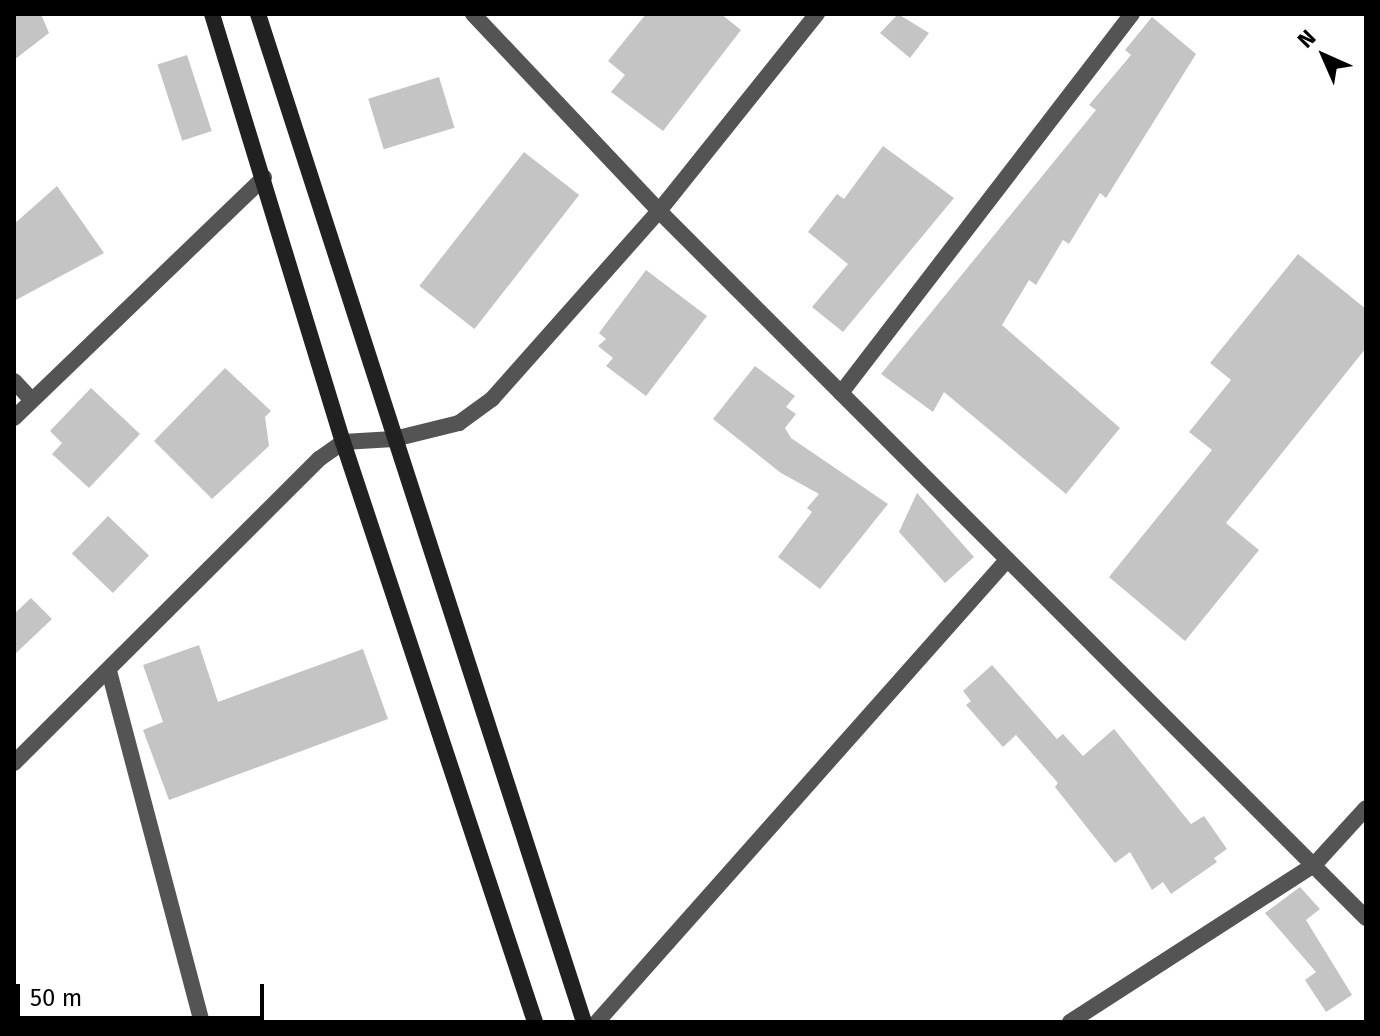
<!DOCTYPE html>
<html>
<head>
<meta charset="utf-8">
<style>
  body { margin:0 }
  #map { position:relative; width:1380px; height:1036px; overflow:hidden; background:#fff; font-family:"Fira Sans",sans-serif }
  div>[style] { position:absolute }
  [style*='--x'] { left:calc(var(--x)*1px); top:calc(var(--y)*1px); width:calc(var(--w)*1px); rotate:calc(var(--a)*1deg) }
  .building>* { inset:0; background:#c4c4c4; transform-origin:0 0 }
  .street>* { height:16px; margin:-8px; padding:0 8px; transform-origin:8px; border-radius:8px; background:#545454 }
  .secondary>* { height:16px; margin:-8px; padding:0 8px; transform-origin:8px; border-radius:8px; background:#212121 }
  span { translate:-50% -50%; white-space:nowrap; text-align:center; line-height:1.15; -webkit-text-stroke:6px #fff; paint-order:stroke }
  .frame { position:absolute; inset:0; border:16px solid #000; pointer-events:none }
  .north { position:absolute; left:1284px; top:16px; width:80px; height:80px; -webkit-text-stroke:6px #fff; paint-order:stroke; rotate:315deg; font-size:22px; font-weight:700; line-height:32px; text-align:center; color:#000 }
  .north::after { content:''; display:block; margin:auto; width:28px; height:36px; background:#000; clip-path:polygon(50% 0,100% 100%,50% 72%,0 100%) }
  .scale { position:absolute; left:16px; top:984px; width:248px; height:36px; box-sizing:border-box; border:4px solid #000; border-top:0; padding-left:10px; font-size:24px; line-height:28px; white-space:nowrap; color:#000; -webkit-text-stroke:6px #fff; paint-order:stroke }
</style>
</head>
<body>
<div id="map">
  <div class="building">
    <i style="clip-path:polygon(14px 14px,41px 14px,49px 33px,14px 60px)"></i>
    <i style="clip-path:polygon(646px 14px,721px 14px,741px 30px,663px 131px,611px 92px,625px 75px,608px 61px)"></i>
    <i style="clip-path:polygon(898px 14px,929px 33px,910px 58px,880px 33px)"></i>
    <i style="clip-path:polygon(1152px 17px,1196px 54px,1106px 198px,1100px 193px,1069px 244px,1063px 240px,1036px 285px,1029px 280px,1002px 325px,1120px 428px,1066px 494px,944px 392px,933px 412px,881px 374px,1096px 110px,1089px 105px,1131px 55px,1125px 50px)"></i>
    <i style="left:187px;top:55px;width:80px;height:31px;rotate:72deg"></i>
    <i style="left:439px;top:77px;width:53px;height:74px;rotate:73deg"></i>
    <i style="clip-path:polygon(883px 146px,954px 198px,843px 332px,812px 307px,848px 264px,808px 232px,837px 194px,844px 199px)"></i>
    <i style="left:524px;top:152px;width:70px;height:170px;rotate:38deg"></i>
    <i style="clip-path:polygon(57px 186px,104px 253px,14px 301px,14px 224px)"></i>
    <i style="clip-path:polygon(1298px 254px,1366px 309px,1366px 348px,1226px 523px,1259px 550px,1185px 641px,1109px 577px,1212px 450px,1189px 432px,1231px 380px,1210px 363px)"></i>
    <i style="clip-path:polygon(646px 270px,707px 316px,646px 396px,606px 366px,613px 358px,598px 346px,606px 339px,599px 333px)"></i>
    <i style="clip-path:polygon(755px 366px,795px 396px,786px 407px,796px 414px,785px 428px,791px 438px,888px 504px,820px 589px,778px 557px,812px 512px,807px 508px,819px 494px,781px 473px,713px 419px)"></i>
    <i style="clip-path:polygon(225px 368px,271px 411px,265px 417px,269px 446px,212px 499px,154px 441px)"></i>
    <i style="clip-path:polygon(91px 388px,140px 434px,89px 488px,52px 454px,62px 443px,50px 431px)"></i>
    <i style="clip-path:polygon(917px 493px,974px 557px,945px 583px,899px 532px)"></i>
    <i style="left:108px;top:516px;width:57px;height:52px;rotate:44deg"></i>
    <i style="clip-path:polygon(31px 598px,52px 619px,14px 655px,14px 614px)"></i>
    <i style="clip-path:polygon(199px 645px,218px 702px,363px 649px,388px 719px,169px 800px,143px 730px,163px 722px,143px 665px)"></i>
    <i style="clip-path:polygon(992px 665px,1057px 739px,1063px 734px,1083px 756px,1114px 729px,1191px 824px,1204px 816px,1227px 849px,1214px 858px,1217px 862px,1171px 894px,1163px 882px,1152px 890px,1130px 852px,1115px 863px,1055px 787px,1058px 783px,1016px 735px,1003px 747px,966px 705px,971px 701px,963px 691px)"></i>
    <i style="clip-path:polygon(1300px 887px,1320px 909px,1306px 920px,1352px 995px,1326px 1012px,1305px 980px,1316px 972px,1265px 913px)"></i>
  </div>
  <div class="street">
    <i style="--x:473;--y:14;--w:271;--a:46.6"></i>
    <i style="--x:659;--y:211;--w:1000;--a:45"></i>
    <i style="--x:14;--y:381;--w:26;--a:47"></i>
    <i style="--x:841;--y:393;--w:478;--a:-52.5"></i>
    <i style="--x:14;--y:418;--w:347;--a:-43.9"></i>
    <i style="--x:109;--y:671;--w:363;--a:75.2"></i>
    <i style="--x:14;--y:763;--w:431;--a:-44.9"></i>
    <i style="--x:319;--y:459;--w:29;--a:-35"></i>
    <i style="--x:343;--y:442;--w:51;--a:-3.4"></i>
    <i style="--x:394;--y:439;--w:67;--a:-13.8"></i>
    <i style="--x:459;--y:423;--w:41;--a:-36"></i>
    <i style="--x:492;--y:399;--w:251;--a:-48.4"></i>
    <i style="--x:659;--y:211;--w:253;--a:-51.3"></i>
    <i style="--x:597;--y:1022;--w:618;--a:-48.41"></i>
    <i style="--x:1070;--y:1022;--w:290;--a:-32.8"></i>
    <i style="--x:1314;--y:865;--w:77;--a:-47.6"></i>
  </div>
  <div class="secondary">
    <i style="--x:212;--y:14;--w:448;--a:73"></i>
    <i style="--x:343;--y:442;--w:611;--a:71.68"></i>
    <i style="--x:258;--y:14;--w:1059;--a:72.08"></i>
  </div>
  <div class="frame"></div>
  <div class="north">N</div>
  <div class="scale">50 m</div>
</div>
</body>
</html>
